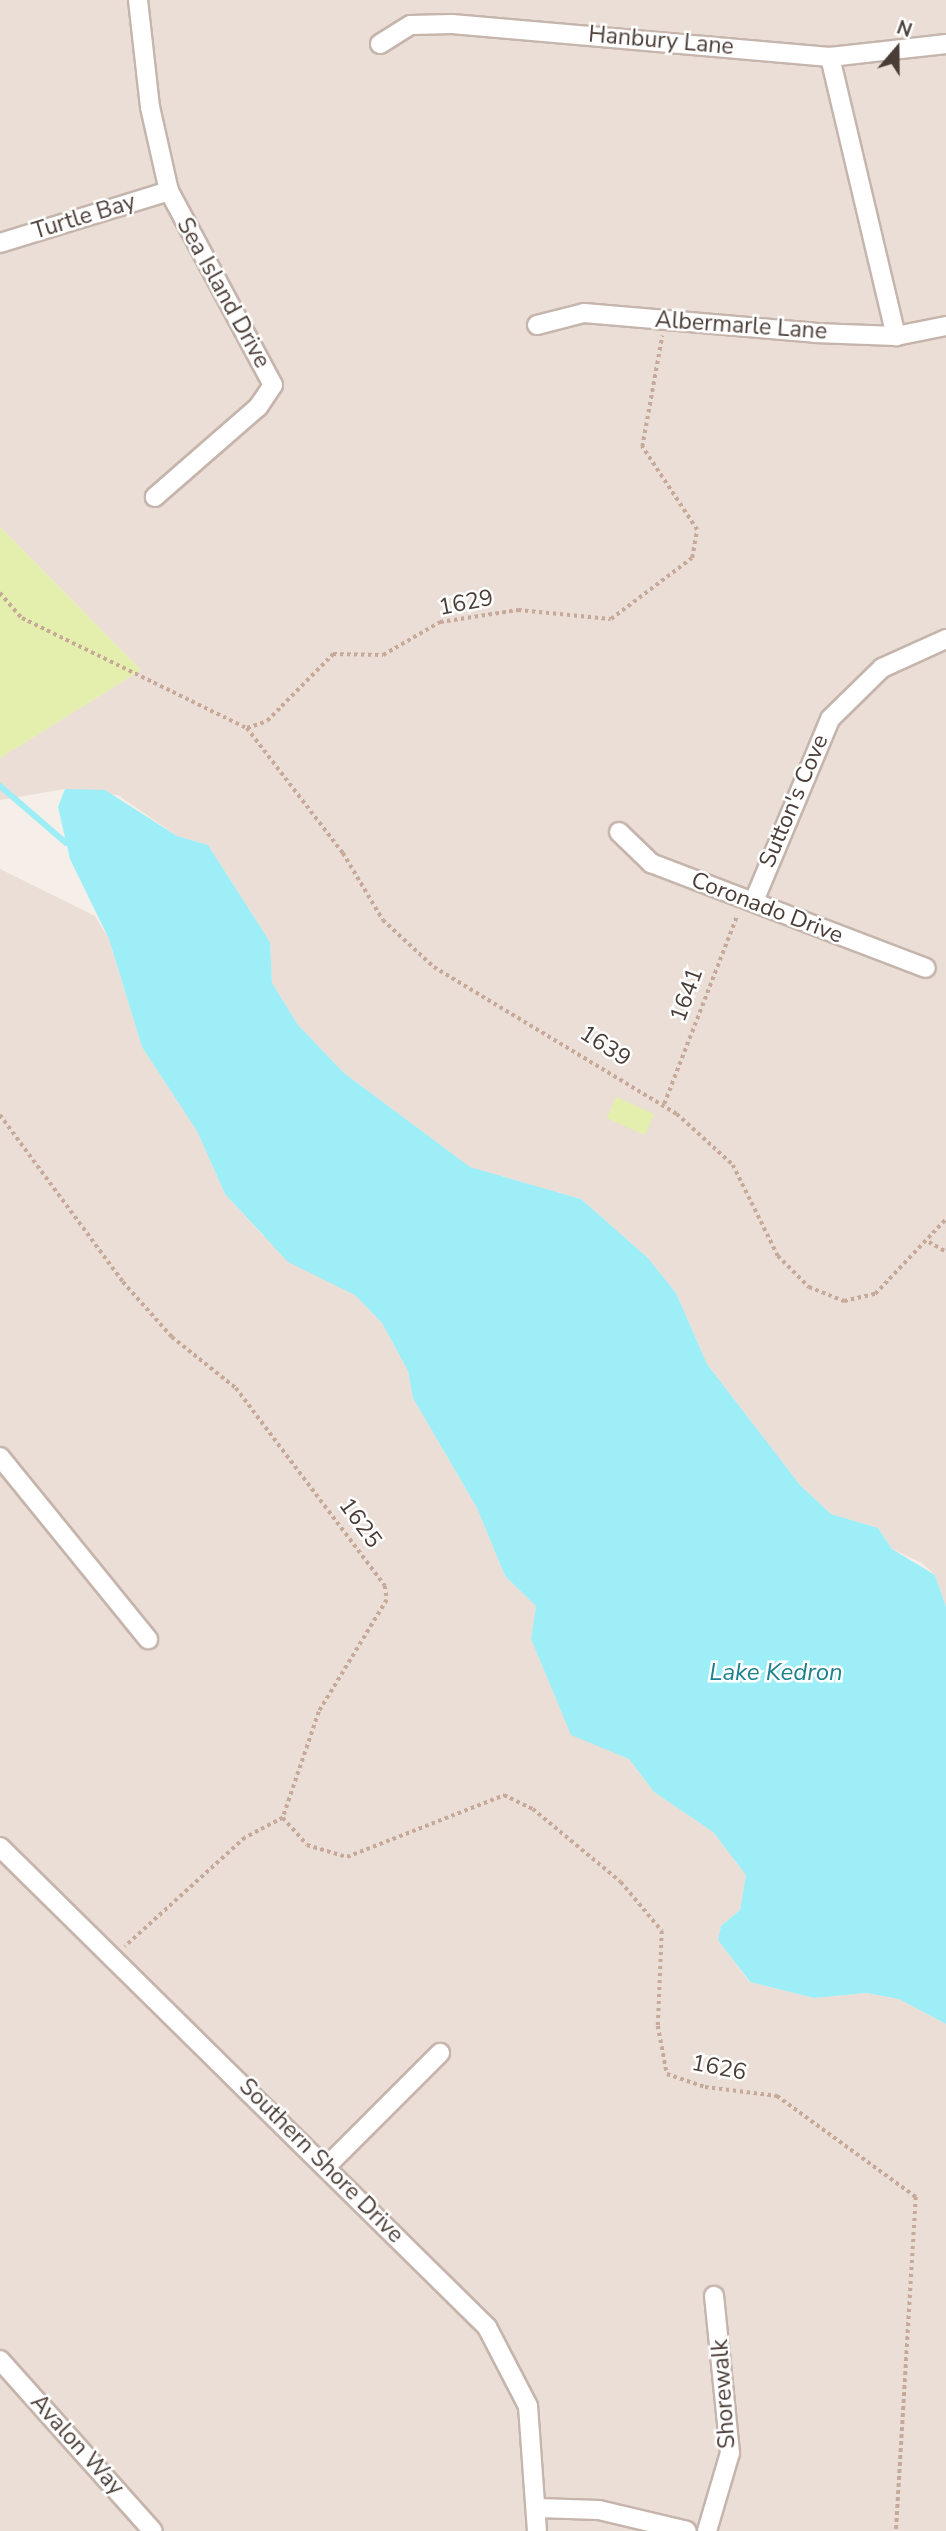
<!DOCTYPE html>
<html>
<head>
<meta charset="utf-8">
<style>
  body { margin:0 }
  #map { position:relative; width:946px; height:2531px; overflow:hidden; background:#f6eee8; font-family:"Nunito Sans",sans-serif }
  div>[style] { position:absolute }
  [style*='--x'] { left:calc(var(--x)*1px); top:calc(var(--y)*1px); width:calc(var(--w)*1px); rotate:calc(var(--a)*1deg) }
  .residential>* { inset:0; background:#eaded6 }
  .green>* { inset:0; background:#e4eead; transform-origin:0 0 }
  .water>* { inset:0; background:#9eeef8 }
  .stream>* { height:6px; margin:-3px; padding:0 3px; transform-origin:3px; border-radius:3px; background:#9eeef8 }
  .path>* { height:3.5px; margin-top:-1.75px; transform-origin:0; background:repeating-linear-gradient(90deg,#c6a999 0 3.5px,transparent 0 7px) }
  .roads { filter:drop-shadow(2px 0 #c5b5ac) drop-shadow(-2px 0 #c5b5ac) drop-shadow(0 2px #c5b5ac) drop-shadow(0 -2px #c5b5ac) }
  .street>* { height:18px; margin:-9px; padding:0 9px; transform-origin:9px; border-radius:9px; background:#fff }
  span { translate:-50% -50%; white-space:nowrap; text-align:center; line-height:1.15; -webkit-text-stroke:5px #fff; paint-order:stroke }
  .street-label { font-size:23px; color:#4a3c36 }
  .water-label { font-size:24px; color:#1d808e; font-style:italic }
  .north { position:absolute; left:862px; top:14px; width:70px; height:70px; -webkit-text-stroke:5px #fff; paint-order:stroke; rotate:20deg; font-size:19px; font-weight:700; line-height:28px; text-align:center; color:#4a3c36 }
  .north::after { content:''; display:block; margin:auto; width:24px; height:32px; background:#4a3c36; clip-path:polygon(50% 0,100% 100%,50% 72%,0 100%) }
</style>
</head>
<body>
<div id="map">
  <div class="residential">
    <i style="clip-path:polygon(0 0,946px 0,946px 1607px,935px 1575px,922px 1563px,892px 1549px,878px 1528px,831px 1514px,800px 1485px,707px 1364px,676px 1293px,648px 1258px,581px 1199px,470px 1167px,344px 1073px,298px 1025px,272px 983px,270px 942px,208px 845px,177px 836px,118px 795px,65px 789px,0 800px,0 758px,141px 670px,0 527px)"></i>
    <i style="clip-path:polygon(0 869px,95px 916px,109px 939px,142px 1047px,197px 1131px,225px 1194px,263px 1236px,355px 1295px,382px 1323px,408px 1371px,413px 1398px,477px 1508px,505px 1576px,536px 1606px,531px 1639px,571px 1734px,629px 1759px,654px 1792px,713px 1832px,746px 1875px,740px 1910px,721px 1926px,718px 1939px,749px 1982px,814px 1998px,866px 1993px,899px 1999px,946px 2024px,946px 2531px,0 2531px)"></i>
  </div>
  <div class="green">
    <i style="clip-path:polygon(0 527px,141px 670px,0 758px)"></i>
    <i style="left:616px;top:1097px;width:42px;height:23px;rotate:24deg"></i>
  </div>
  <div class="water">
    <i style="clip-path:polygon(65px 789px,105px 790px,177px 836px,208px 845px,270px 942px,272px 983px,298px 1025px,344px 1073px,470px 1167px,581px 1199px,648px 1258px,676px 1293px,707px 1364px,800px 1485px,831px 1514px,878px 1528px,892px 1549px,935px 1575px,946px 1607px,946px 2024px,899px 1999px,866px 1993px,814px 1998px,750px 1982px,718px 1940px,721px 1926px,740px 1910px,746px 1875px,713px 1832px,654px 1792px,629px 1759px,571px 1735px,531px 1639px,536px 1606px,505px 1576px,477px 1508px,413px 1398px,408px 1371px,382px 1323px,355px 1295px,288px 1262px,225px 1194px,197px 1131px,142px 1047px,109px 939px,70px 859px,58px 807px)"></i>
  </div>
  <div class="stream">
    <i style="--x:0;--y:786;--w:87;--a:40.8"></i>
  </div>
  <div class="path">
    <i style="--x:0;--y:593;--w:33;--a:49"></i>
    <i style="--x:22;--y:618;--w:250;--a:26.1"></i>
    <i style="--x:247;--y:728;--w:21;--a:-19"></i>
    <i style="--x:267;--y:721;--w:94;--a:-45.4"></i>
    <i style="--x:333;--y:654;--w:50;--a:1.1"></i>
    <i style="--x:383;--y:655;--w:66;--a:-30.1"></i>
    <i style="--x:440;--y:622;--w:79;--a:-8.7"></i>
    <i style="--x:518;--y:610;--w:93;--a:5.5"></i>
    <i style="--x:611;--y:619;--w:101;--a:-37"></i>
    <i style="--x:692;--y:558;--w:28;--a:-80"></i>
    <i style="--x:697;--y:530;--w:100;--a:-123.5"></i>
    <i style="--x:642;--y:447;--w:113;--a:-79.8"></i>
    <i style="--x:247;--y:728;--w:158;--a:52.5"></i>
    <i style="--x:343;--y:853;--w:78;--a:59.2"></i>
    <i style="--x:383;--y:920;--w:69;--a:42.7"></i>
    <i style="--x:434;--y:967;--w:284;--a:31.2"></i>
    <i style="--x:677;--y:1114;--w:76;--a:42.3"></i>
    <i style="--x:733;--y:1165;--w:102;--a:63.7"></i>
    <i style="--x:778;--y:1256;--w:44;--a:45"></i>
    <i style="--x:809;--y:1287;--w:38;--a:22"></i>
    <i style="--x:844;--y:1301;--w:32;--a:-13"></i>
    <i style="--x:875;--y:1294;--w:103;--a:-46.6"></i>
    <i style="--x:664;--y:1104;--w:202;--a:-68.8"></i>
    <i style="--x:0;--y:1115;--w:207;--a:53.6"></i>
    <i style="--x:123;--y:1282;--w:74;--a:48.3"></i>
    <i style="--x:172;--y:1337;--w:82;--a:38.6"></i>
    <i style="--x:236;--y:1388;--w:248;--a:53"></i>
    <i style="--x:385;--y:1586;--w:14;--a:82"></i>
    <i style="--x:387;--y:1600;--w:131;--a:121.3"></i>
    <i style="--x:319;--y:1712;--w:112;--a:108.8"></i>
    <i style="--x:283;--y:1818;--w:43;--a:152.2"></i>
    <i style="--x:245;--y:1838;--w:162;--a:137.8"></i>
    <i style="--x:929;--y:1242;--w:20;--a:30"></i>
    <i style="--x:283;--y:1818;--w:36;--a:48"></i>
    <i style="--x:307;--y:1845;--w:42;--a:16.7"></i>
    <i style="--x:347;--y:1857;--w:169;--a:-21.5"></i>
    <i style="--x:504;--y:1795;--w:32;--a:26"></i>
    <i style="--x:533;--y:1809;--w:114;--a:39.7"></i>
    <i style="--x:621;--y:1882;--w:64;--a:50.1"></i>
    <i style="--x:662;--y:1931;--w:95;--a:92.4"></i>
    <i style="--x:658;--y:2026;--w:49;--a:79.4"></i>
    <i style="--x:667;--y:2074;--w:40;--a:18.9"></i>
    <i style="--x:705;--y:2087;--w:73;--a:7.1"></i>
    <i style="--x:777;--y:2096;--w:172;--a:36"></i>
    <i style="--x:916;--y:2197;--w:335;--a:93.4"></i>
  </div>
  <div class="roads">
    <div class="street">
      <i style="--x:138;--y:0;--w:108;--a:83.6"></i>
      <i style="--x:150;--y:107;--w:86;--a:77.3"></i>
      <i style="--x:169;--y:191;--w:220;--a:61.8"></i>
      <i style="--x:273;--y:385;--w:27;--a:124"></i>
      <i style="--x:258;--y:407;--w:137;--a:138.9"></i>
      <i style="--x:380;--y:44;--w:36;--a:-32"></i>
      <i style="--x:411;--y:25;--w:41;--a:-1.4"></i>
      <i style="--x:452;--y:24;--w:379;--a:5"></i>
      <i style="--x:830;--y:57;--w:117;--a:-6.4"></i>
      <i style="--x:830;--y:57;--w:287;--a:76.7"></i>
      <i style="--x:0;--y:243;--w:177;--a:-17.1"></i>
      <i style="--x:537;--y:325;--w:49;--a:-14.3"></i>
      <i style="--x:584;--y:313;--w:232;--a:4.9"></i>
      <i style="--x:815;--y:333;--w:81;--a:2.1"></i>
      <i style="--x:896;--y:336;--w:51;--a:-11.3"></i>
      <i style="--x:619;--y:832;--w:45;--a:44.1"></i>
      <i style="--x:651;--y:863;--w:294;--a:20.9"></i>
      <i style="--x:754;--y:901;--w:197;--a:-67.3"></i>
      <i style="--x:830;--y:719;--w:73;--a:-44.4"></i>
      <i style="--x:882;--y:668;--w:70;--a:-24.4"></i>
      <i style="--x:0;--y:1457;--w:235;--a:50.9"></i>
      <i style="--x:0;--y:1847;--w:684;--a:44.59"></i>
      <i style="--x:487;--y:2327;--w:89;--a:62.6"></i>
      <i style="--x:528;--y:2406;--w:125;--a:85.9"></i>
      <i style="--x:327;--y:2166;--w:160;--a:-45"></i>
      <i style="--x:0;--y:2360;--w:229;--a:48.2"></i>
      <i style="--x:538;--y:2508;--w:61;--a:1.9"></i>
      <i style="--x:599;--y:2510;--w:90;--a:13.4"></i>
      <i style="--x:707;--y:2531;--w:81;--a:-73.6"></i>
      <i style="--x:730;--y:2453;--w:158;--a:-95.8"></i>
    </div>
  </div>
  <div class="street-label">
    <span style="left:661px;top:41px;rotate:5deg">Hanbury Lane</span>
    <span style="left:84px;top:217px;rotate:-17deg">Turtle Bay</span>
    <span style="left:223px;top:293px;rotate:61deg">Sea Island Drive</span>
    <span style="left:741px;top:326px;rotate:4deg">Albermarle Lane</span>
    <span style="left:466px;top:603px;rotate:-11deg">1629</span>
    <span style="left:794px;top:801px;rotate:-67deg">Sutton's Cove</span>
    <span style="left:767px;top:908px;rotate:21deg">Coronado Drive</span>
    <span style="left:687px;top:995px;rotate:-70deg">1641</span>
    <span style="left:605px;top:1046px;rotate:33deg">1639</span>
    <span style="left:360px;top:1523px;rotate:54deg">1625</span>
    <span style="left:719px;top:2068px;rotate:11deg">1626</span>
    <span style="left:321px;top:2161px;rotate:45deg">Southern Shore Drive</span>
    <span style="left:724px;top:2394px;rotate:-94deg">Shorewalk</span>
    <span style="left:77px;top:2445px;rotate:48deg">Avalon Way</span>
  </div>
  <div class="water-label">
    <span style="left:776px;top:1673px">Lake Kedron</span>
  </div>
  <div class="north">N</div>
</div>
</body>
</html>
